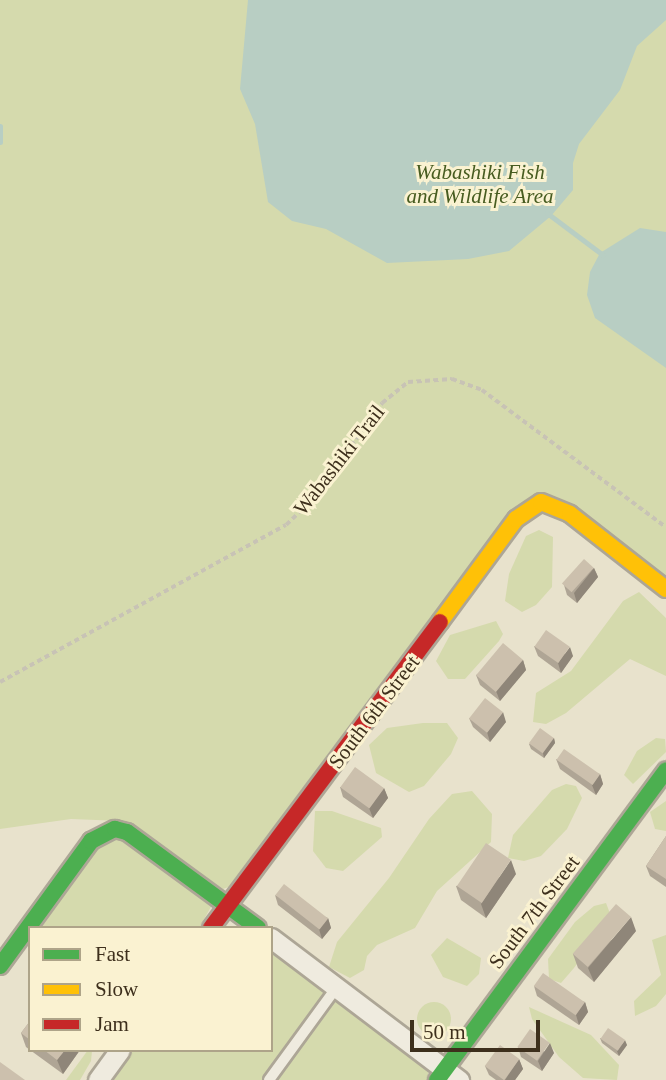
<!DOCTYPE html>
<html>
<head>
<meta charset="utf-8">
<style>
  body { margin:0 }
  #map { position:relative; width:666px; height:1080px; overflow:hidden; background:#e8e2cc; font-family:Georgia,serif }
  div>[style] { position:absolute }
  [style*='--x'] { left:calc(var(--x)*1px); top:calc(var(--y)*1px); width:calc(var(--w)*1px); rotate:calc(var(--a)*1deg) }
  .green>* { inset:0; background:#d5daad }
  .round { border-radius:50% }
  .water>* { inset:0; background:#b8cec3 }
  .stream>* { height:5px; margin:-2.5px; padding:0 2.5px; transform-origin:2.5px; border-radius:2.5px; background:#b8cec3 }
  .path>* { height:3.5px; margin-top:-1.75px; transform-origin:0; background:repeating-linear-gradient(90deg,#c8c3b5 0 5px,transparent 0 8.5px) }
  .roads { filter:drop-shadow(2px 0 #ada696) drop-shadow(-2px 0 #ada696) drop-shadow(0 2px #ada696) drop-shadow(0 -2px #ada696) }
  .lane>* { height:10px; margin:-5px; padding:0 5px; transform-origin:5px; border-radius:5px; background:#efebdf }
  .street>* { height:19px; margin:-9.5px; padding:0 9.5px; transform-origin:9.5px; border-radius:9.5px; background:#efebdf }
  .fast>* { height:16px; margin:-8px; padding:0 8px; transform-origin:8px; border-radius:8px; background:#4caf50 }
  .slow>* { height:16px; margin:-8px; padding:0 8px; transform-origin:8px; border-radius:8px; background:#ffc107 }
  .jam>* { height:16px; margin:-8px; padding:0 8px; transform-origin:8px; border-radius:8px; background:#c62828 }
  .wall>* { inset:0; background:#afa595 }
  .shaded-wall>* { inset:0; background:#8f8679 }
  .building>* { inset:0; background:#ccc0ad; transform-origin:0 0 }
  span { translate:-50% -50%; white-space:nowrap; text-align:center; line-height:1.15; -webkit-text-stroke:6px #faf2d1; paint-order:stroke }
  .park-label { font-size:21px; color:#475c20; font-style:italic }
  .street-label { font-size:21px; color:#3d2f1c }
  .legend { position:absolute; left:28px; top:926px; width:245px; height:126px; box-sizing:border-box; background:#faf2d1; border:2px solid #aea489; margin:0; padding:9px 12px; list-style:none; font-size:21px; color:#3d2f1c }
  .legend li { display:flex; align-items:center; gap:14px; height:35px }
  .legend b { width:35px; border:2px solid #aea489 }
  .scale { position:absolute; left:410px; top:1020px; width:130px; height:32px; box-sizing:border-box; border:4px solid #3d2f1c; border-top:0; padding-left:9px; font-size:21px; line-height:24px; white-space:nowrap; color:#3d2f1c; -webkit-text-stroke:5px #faf2d1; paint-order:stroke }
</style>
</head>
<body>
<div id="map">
  <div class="green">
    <i style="clip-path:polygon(0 0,666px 0,666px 581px,543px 498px,237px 884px,223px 889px,122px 821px,71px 819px,0 829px)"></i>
    <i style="clip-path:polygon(539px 530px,553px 537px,552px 587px,536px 605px,522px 612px,505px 601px,509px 574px,526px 536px)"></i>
    <i style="clip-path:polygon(639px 592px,666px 618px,666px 676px,630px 659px,566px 713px,546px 724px,533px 722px,536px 693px,571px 671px,623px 601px)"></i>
    <i style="clip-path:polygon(496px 621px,503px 634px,499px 641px,465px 679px,448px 679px,436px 661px,450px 635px)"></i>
    <i style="clip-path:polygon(423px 723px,447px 723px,458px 738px,451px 754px,424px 786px,409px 792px,376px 773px,369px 745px,387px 728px)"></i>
    <i style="clip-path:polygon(656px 738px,665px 739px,666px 752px,633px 784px,624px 775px,637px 751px)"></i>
    <i style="clip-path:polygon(566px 784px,576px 786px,582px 798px,567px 829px,541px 856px,524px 861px,508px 858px,513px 835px,552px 790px)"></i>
    <i style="clip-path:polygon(472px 791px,492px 814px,491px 842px,437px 891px,415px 928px,377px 945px,367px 956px,364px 970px,350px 978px,329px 967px,337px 942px,389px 878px,429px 819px,452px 794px)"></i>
    <i style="clip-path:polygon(666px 801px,666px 831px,655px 829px,650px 812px)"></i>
    <i style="clip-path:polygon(315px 811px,332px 811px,381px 828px,382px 837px,343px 871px,326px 868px,313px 851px)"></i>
    <i style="clip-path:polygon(120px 838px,212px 905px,199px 928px,37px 928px,97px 847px)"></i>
    <i style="clip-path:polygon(606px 903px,611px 916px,574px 968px,561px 983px,549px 979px,548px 959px,575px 922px,594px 906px)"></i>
    <i style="clip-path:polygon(666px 935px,666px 994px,656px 1006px,635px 1016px,634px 1001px,661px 975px,652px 940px)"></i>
    <i style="clip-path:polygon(447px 938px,481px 958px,479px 974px,467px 986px,443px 977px,431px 955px)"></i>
    <i style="clip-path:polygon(271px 949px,327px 993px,264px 1080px,111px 1080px,133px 1050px,271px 1050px)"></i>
    <i style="clip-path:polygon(334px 996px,428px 1068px,428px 1080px,273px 1080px)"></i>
    <i class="round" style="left:417px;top:1002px;width:34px;height:34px"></i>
    <i style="clip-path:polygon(529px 1007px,591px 1035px,619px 1065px,617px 1080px,583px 1078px,559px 1057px,532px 1019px)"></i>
    <i style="clip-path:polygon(88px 1050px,92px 1051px,91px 1061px,80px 1080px,66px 1080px)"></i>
  </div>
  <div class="water">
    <i style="clip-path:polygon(248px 0,666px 0,666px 20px,637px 46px,620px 90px,579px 144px,573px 163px,573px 190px,551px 216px,509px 251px,468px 259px,387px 263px,326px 229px,292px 221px,268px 202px,255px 124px,240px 89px)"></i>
    <i style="clip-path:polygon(640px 228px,666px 232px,666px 368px,595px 318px,587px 295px,590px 272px,600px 253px)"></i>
  </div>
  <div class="stream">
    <i style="--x:0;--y:126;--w:16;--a:90"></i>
    <i style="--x:547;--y:213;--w:70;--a:36.9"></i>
  </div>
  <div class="path">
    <i style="--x:0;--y:682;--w:326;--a:-28.8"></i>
    <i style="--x:286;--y:525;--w:35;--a:-44"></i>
    <i style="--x:311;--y:501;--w:121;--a:-54.1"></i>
    <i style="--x:382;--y:403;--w:33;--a:-39"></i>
    <i style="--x:408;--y:382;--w:44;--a:-3.9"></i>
    <i style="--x:452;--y:379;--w:32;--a:20"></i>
    <i style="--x:482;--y:390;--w:229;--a:36.7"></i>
  </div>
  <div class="roads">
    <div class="lane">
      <i style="--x:269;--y:1080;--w:114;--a:-53.9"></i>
    </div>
    <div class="street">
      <i style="--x:271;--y:938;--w:236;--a:37.1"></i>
      <i style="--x:98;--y:1080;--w:37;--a:-54"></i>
    </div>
    <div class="fast">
      <i style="--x:0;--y:966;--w:155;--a:-53.9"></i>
      <i style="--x:91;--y:841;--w:27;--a:-27"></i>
      <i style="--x:115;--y:829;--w:12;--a:14"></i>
      <i style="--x:127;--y:832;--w:162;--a:36.2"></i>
      <i style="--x:437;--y:1080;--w:385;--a:-53.5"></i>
    </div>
    <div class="slow">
      <i style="--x:440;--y:622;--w:128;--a:-53.6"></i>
      <i style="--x:516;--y:519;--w:30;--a:-34"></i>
      <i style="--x:541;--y:502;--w:31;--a:22"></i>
      <i style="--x:570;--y:514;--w:122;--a:38"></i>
    </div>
    <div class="jam">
      <i style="--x:211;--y:928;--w:382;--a:-53.2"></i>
    </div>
  </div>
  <div class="wall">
    <i style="clip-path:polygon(594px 568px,598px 577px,577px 603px,567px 595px,564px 585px)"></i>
    <i style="clip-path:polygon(534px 646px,573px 656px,561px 673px,538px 656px)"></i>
    <i style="clip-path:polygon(523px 660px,526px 670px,500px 701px,480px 685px,476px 675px)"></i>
    <i style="clip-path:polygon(469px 718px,506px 722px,490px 742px,473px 727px)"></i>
    <i style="clip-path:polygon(554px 738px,555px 743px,544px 758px,531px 749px,529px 744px)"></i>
    <i style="clip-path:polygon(556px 759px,600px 774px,603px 784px,596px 795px,560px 769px)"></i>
    <i style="clip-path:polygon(340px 787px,384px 788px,388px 798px,373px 818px,343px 797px)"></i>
    <i style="clip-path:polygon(666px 836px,666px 887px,650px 876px,646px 866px)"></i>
    <i style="clip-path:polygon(516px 874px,486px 918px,461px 900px,456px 886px)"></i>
    <i style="clip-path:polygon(275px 895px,328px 918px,331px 928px,322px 939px,278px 905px)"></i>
    <i style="clip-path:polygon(636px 931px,594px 982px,578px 968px,573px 954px)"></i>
    <i style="clip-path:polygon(534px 986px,585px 1002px,588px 1012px,579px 1025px,537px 996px)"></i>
    <i style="clip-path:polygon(30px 1021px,30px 1050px,26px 1047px,21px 1033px)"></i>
    <i style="clip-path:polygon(600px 1038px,627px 1045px,619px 1056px,602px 1043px)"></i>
    <i style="clip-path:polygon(518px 1047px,554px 1053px,542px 1071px,521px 1057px)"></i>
    <i style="clip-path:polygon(30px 1050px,80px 1050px,63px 1074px)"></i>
    <i style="clip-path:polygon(519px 1059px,523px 1069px,515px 1080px,496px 1080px,489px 1075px,485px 1066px)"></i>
  </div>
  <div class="shaded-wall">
    <i style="clip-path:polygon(594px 568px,598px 577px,577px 603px,574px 593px)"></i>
    <i style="clip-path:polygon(570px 647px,573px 656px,561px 673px,558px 663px)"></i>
    <i style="clip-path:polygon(523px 660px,526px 670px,500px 701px,496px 691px)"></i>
    <i style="clip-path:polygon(503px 712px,506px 722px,490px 742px,487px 732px)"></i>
    <i style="clip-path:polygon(554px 738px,555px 743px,544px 758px,543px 753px)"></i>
    <i style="clip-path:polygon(600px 774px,603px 784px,596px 795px,592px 785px)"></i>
    <i style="clip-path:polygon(384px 788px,388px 798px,373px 818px,369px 808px)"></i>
    <i style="clip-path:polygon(511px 860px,516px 874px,486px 918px,481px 904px)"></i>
    <i style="clip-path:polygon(631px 917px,636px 931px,594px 982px,588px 968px)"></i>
    <i style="clip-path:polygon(328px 918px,331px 928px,322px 939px,319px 929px)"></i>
    <i style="clip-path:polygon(585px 1002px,588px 1012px,579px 1025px,576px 1015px)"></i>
    <i style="clip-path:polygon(625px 1040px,627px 1045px,619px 1056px,617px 1051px)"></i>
    <i style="clip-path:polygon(550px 1043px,554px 1053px,542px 1071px,538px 1061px)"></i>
    <i style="clip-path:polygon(65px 1050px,80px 1050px,63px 1074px,57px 1060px)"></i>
    <i style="clip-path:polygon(519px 1059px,523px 1069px,515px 1080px,505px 1080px)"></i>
  </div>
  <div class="building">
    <i style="left:584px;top:559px;width:13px;height:33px;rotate:42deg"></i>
    <i style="left:546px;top:630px;width:29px;height:20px;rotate:35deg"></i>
    <i style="left:503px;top:643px;width:26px;height:42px;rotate:40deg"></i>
    <i style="left:485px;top:698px;width:23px;height:26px;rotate:38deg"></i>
    <i style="left:540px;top:728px;width:17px;height:19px;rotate:36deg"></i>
    <i style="left:564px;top:749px;width:44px;height:13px;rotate:35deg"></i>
    <i style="left:355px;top:767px;width:36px;height:25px;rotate:36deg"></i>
    <i style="clip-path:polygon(666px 836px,666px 879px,646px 866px)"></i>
    <i style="left:486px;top:843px;width:30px;height:52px;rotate:34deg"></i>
    <i style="left:284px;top:884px;width:56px;height:14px;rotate:38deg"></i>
    <i style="left:616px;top:904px;width:20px;height:66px;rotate:41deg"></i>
    <i style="left:543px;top:973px;width:51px;height:16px;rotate:35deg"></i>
    <i style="clip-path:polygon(30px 1021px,30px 1040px,21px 1033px)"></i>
    <i style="left:608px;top:1028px;width:21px;height:13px;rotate:35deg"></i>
    <i style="left:530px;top:1029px;width:24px;height:22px;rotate:35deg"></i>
    <i style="left:500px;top:1045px;width:24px;height:26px;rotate:36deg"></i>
    <i style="clip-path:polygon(44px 1050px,65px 1050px,57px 1060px)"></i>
    <i style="clip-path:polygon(0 1062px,25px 1080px,0 1080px)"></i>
  </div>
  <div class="park-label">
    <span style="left:480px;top:184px">Wabashiki Fish<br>and Wildlife Area</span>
  </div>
  <div class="street-label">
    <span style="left:339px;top:460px;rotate:-52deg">Wabashiki Trail</span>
    <span style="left:374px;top:712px;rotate:-53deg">South 6th Street</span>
    <span style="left:534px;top:912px;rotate:-53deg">South 7th Street</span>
  </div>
  <ul class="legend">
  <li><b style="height:9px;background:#4caf50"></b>Fast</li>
  <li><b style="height:9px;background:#ffc107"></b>Slow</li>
  <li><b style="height:9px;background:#c62828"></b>Jam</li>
  </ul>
  <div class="scale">50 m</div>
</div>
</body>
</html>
